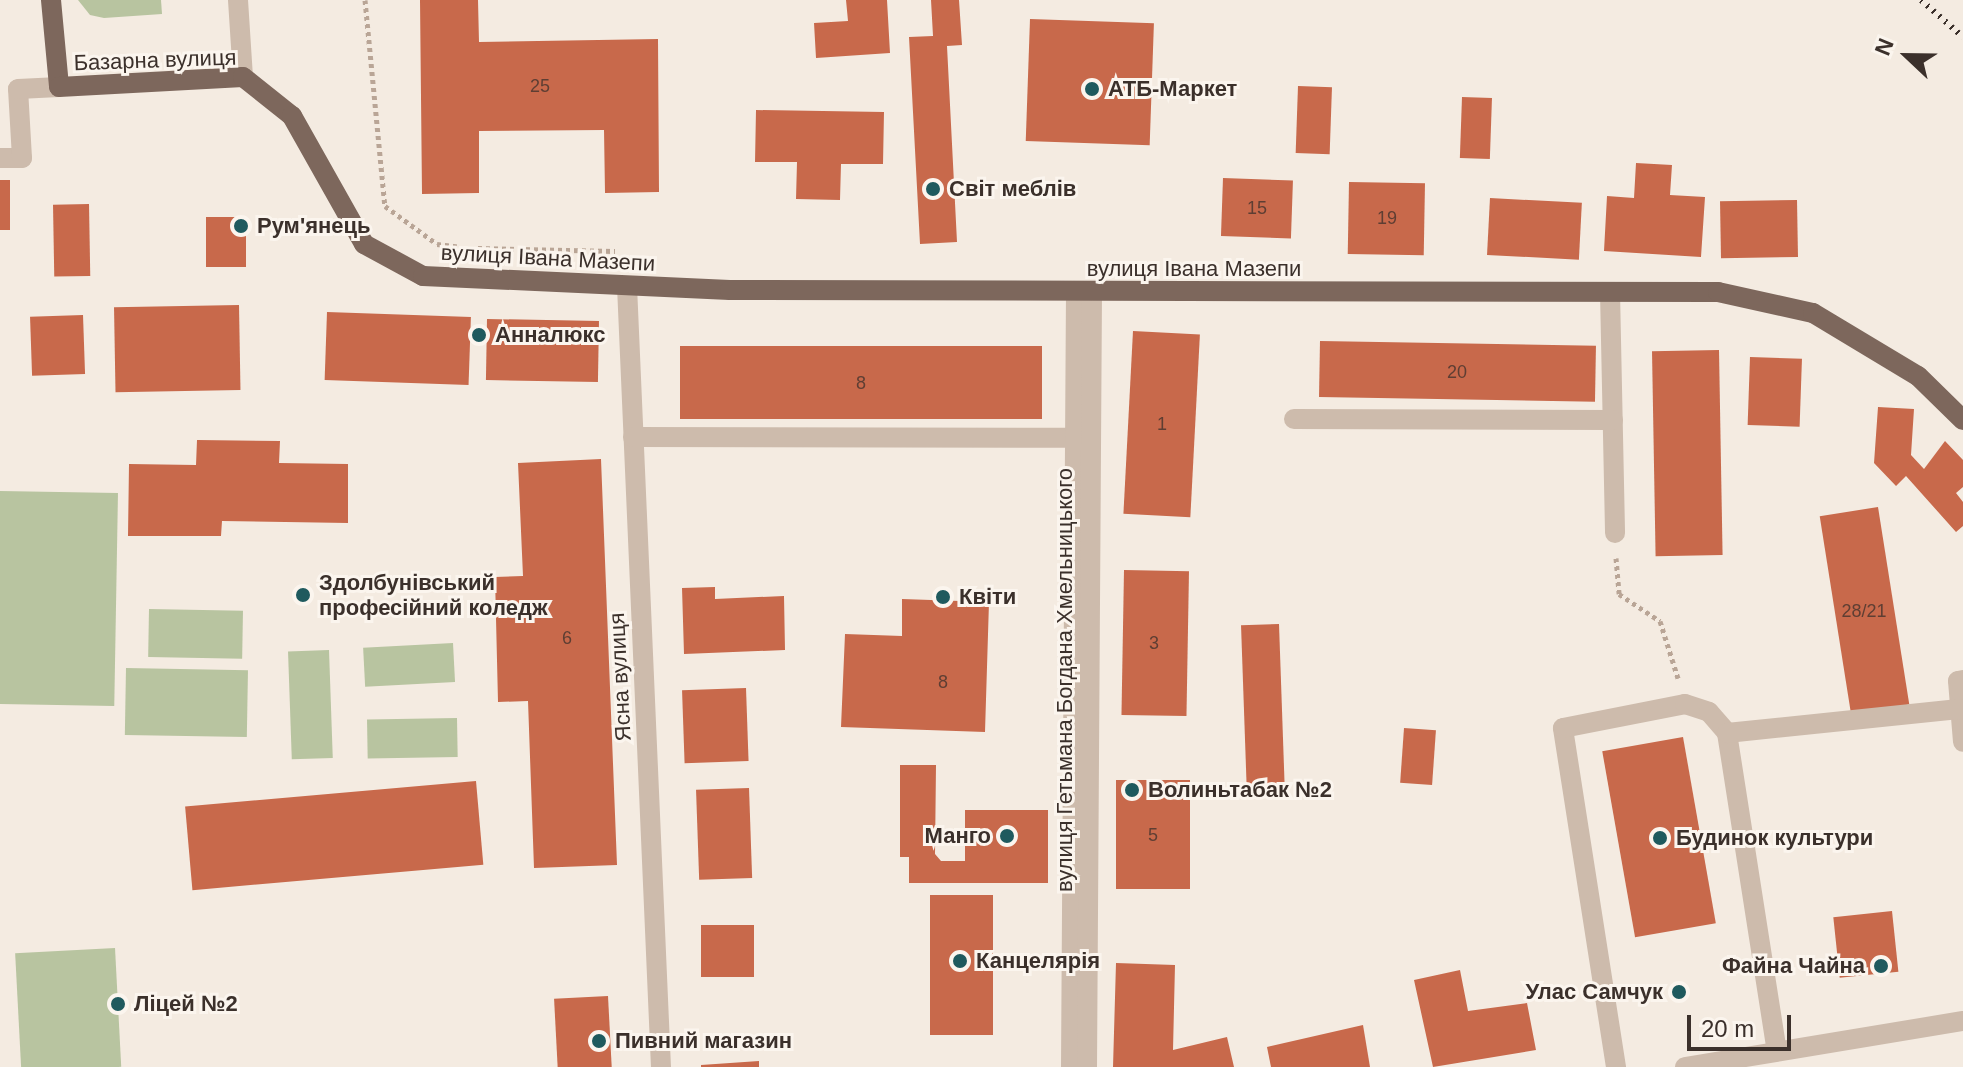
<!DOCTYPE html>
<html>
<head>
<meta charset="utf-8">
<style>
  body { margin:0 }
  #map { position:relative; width:1963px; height:1067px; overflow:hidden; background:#f4ebe1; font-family:Arial,sans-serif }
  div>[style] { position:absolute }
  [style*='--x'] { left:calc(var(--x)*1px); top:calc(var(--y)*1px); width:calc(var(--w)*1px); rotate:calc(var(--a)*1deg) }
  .green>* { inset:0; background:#b8c4a0; transform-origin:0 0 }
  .building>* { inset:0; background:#c8694b; transform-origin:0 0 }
  .path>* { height:5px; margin-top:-2.5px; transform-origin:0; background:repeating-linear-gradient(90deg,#b9a596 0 4px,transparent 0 8px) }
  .minor>* { height:20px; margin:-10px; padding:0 10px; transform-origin:10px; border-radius:10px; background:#cdbbac }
  .major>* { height:20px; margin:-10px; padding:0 10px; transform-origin:10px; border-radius:10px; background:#7d675c }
  .rail>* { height:6px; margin-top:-3px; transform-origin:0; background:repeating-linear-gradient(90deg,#3b302b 0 2px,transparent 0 8px) }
  .dots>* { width:22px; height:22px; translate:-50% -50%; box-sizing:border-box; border:4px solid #fbf5ee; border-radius:50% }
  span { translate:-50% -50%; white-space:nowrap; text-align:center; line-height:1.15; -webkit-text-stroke:6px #fbf5ee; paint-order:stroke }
  .number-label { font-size:18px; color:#5e3e33 }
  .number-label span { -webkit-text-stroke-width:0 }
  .street-label { font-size:22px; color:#3b302b }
  .poi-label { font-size:22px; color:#3b302b; font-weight:700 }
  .left { translate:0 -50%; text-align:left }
  .right { translate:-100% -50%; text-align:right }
  .north { position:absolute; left:1867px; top:16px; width:80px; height:80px; -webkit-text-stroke:6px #fbf5ee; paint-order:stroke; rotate:292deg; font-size:22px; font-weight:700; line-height:32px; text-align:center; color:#3b302b }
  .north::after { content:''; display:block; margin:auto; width:28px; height:36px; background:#3b302b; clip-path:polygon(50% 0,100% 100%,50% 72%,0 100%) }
  .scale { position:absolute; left:1687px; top:1015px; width:104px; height:36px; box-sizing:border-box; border:4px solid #3b302b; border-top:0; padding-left:10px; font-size:24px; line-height:28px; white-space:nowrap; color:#3b302b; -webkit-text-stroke:6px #fbf5ee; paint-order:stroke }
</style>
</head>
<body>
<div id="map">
  <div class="green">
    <i style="clip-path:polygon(78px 0,161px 0,162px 14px,104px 18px,90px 15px)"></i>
    <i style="left:0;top:491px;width:118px;height:213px;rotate:1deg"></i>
    <i style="left:149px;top:609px;width:94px;height:48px;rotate:1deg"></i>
    <i style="left:453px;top:643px;width:39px;height:90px;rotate:87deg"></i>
    <i style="left:329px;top:650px;width:108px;height:41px;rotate:88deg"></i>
    <i style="left:126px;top:668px;width:122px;height:67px;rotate:1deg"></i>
    <i style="left:457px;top:718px;width:39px;height:90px;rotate:89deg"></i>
    <i style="left:115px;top:948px;width:119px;height:100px;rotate:87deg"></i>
  </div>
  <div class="building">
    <i style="clip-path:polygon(420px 0,478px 0,479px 42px,658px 39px,659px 192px,605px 193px,604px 130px,479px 131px,479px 193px,422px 194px)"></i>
    <i style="clip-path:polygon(846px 0,887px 0,890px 53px,816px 58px,814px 23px,848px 21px)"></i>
    <i style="clip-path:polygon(931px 0,959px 0,962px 45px,947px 46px,957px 242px,920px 244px,909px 37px,933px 36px)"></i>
    <i style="left:1030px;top:19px;width:124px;height:122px;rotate:2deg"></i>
    <i style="left:1298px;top:86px;width:34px;height:67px;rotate:2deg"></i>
    <i style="left:1462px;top:97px;width:30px;height:61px;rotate:2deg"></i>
    <i style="clip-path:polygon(756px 110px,884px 112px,883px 164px,841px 164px,840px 200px,796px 199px,797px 162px,755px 162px)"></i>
    <i style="clip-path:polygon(1636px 163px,1672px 165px,1670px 195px,1705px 197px,1701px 257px,1604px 251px,1607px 196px,1634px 198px)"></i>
    <i style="left:1223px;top:178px;width:70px;height:58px;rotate:2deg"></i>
    <i style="left:0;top:180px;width:10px;height:50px"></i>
    <i style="left:1349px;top:182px;width:76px;height:72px;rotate:1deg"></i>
    <i style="left:1490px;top:198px;width:92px;height:57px;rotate:3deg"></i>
    <i style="left:1797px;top:200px;width:57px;height:77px;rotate:89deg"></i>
    <i style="left:89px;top:204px;width:72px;height:36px;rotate:89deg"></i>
    <i style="left:206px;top:217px;width:40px;height:50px"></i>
    <i style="left:239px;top:305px;width:85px;height:125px;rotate:89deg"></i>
    <i style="left:327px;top:312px;width:144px;height:68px;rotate:2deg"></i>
    <i style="left:83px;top:315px;width:59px;height:53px;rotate:88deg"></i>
    <i style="left:487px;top:319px;width:112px;height:61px;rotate:1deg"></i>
    <i style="left:1133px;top:331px;width:67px;height:183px;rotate:3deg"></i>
    <i style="left:1320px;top:341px;width:276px;height:56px;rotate:1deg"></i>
    <i style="left:680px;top:346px;width:362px;height:73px"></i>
    <i style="left:1719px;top:350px;width:205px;height:67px;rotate:89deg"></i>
    <i style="left:1750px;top:357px;width:52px;height:68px;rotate:2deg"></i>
    <i style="clip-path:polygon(1878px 407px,1914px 409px,1911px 455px,1924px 469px,1945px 441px,1963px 460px,1963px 487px,1956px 493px,1963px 502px,1963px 526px,1956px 532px,1906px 476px,1896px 486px,1874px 463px)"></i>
    <i style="clip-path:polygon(197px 440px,280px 441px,279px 463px,348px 464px,348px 523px,222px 521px,221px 536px,128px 536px,129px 464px,196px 465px)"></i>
    <i style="clip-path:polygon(601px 459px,617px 865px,534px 868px,528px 701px,498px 702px,495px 577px,523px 576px,518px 463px)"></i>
    <i style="left:1878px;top:507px;width:200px;height:59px;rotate:81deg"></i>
    <i style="left:1124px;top:570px;width:65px;height:145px;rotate:1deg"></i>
    <i style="clip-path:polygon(715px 587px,715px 599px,784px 596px,785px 650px,684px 654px,682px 588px)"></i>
    <i style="clip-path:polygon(902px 599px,989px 602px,985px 732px,841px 727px,845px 634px,902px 636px)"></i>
    <i style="left:1279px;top:624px;width:163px;height:38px;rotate:88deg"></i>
    <i style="left:746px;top:688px;width:73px;height:64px;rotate:88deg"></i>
    <i style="left:1404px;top:728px;width:32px;height:55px;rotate:4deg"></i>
    <i style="left:1683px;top:737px;width:189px;height:82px;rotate:80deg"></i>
    <i style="clip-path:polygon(900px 765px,936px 765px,935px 854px,941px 861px,965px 861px,965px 810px,1048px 810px,1048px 883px,909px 883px,909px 857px,900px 857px)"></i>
    <i style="left:1116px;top:780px;width:74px;height:109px"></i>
    <i style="left:476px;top:781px;width:84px;height:292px;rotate:85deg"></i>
    <i style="left:749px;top:788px;width:90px;height:53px;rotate:88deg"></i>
    <i style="left:930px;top:895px;width:63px;height:140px"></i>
    <i style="left:1892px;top:911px;width:61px;height:59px;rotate:84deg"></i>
    <i style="left:701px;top:925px;width:53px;height:52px"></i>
    <i style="clip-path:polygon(1116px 963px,1175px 965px,1173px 1050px,1227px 1037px,1234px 1067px,1113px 1067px)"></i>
    <i style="clip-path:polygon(1460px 970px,1468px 1011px,1527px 1003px,1536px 1050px,1433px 1067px,1414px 980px)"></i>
    <i style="left:608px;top:996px;width:71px;height:54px;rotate:87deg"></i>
    <i style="clip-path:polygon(1363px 1025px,1370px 1067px,1271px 1067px,1267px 1047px)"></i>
    <i style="clip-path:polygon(759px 1061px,759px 1067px,701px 1067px,701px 1065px)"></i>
  </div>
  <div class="path">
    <i style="--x:365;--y:0;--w:207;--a:84.5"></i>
    <i style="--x:385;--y:206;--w:64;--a:36.2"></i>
    <i style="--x:437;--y:244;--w:23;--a:7"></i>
    <i style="--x:478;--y:248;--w:137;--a:1.3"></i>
    <i style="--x:1616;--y:558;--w:36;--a:85"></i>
    <i style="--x:1619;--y:594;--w:49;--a:33.4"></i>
    <i style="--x:1660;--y:621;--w:60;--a:72.5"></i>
  </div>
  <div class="minor">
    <i style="--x:238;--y:0;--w:77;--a:86.3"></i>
    <i style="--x:0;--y:158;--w:22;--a:0"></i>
    <i style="--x:22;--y:158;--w:69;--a:-93.3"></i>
    <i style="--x:18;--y:89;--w:41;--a:-2.8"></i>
    <i style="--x:627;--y:286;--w:782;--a:87.51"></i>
    <i style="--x:1610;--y:292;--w:241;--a:88.8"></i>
    <i style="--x:1294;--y:419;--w:319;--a:0.2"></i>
    <i style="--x:633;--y:437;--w:443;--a:0.1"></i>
    <i style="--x:1963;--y:680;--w:5;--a:169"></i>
    <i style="--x:1958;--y:681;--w:61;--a:85.3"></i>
    <i style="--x:1727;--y:733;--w:322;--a:81.1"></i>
    <i style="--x:1071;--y:1067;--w:773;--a:-89.63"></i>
    <i style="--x:1087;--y:1067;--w:774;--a:-89.63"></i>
    <i style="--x:1616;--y:1067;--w:343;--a:-98.9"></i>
    <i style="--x:1563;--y:728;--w:124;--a:-11.1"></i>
    <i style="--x:1685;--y:704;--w:25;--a:18"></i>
    <i style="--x:1709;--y:712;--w:28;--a:49"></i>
    <i style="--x:1727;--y:733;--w:233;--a:-5.9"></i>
    <i style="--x:1685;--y:1067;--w:282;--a:-9.4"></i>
  </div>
  <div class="major">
    <i style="--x:51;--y:0;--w:87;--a:84.7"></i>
    <i style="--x:59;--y:87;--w:184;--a:-3.1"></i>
    <i style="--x:243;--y:77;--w:63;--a:38.5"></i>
    <i style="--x:292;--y:116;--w:147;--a:60.6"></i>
    <i style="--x:364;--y:244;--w:67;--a:28.5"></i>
    <i style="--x:423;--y:276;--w:307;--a:2.6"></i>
    <i style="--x:730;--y:290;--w:988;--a:0.12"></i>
    <i style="--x:1718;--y:292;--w:97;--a:12.5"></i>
    <i style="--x:1813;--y:313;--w:122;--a:31"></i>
    <i style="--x:1918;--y:376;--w:63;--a:44.4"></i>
  </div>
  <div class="rail">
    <i style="--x:1921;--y:0;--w:56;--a:41.4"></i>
  </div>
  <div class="dots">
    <i style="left:1092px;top:89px;background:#1f5a5e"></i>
    <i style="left:933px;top:189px;background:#1f5a5e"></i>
    <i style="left:241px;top:226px;background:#1f5a5e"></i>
    <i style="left:479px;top:335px;background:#1f5a5e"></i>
    <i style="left:303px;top:595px;background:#1f5a5e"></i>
    <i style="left:943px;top:597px;background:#1f5a5e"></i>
    <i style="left:1132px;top:790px;background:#1f5a5e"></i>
    <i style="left:1007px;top:836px;background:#1f5a5e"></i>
    <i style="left:1660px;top:838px;background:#1f5a5e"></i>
    <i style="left:960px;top:961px;background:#1f5a5e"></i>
    <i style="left:1881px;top:966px;background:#1f5a5e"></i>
    <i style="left:1679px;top:992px;background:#1f5a5e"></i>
    <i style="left:118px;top:1004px;background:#1f5a5e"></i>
    <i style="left:599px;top:1041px;background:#1f5a5e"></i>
  </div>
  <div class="number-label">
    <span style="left:540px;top:86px">25</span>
    <span style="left:1257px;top:208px">15</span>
    <span style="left:1387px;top:218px">19</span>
    <span style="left:1457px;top:372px">20</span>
    <span style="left:861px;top:383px">8</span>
    <span style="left:1162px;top:424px">1</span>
    <span style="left:1864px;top:611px">28/21</span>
    <span style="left:567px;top:638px">6</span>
    <span style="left:1154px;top:643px">3</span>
    <span style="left:943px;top:682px">8</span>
    <span style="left:1153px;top:835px">5</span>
  </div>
  <div class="street-label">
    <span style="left:155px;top:60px;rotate:-2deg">Базарна вулиця</span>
    <span style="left:548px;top:258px;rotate:3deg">вулиця Івана Мазепи</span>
    <span style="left:1194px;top:269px">вулиця Івана Мазепи</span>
    <span style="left:620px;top:677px;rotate:-93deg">Ясна вулиця</span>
    <span style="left:1065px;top:680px;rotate:-90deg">вулиця Гетьмана Богдана Хмельницького</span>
  </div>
  <div class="poi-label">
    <span class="left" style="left:1108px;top:89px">АТБ-Маркет</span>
    <span class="left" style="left:949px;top:189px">Світ меблів</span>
    <span class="left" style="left:257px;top:226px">Рум'янець</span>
    <span class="left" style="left:495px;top:335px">Анналюкс</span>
    <span class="left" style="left:319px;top:595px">Здолбунівський<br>професійний коледж</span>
    <span class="left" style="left:959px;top:597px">Квіти</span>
    <span class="left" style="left:1148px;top:790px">Волиньтабак №2</span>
    <span class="right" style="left:991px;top:836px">Манго</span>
    <span class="left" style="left:1676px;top:838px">Будинок культури</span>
    <span class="left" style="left:976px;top:961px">Канцелярiя</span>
    <span class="right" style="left:1865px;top:966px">Файна Чайна</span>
    <span class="right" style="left:1663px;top:992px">Улас Самчук</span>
    <span class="left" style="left:134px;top:1004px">Ліцей №2</span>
    <span class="left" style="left:615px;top:1041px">Пивний магазин</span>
  </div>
  <div class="north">N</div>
  <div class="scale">20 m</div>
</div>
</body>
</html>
